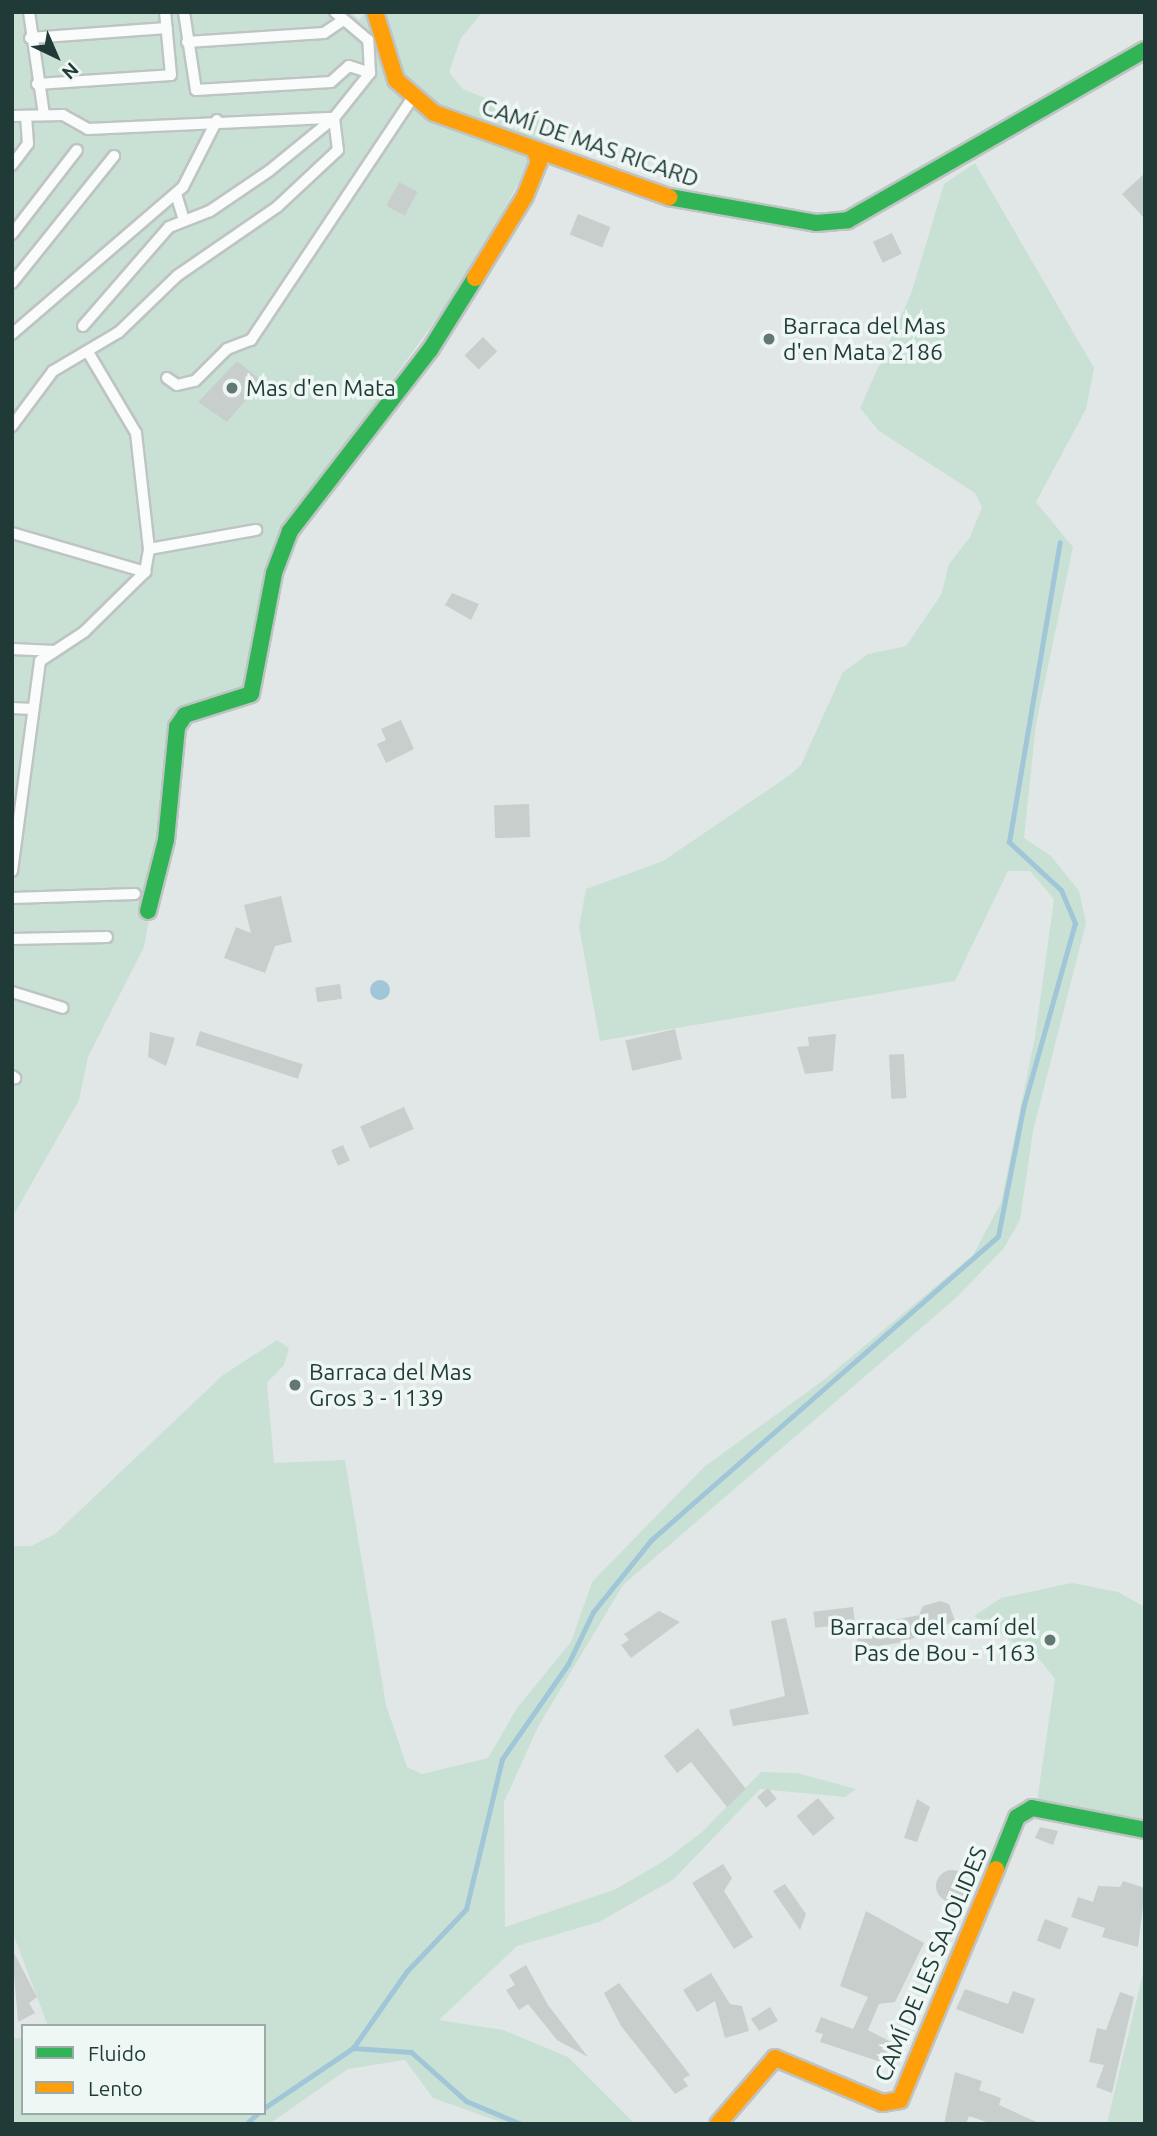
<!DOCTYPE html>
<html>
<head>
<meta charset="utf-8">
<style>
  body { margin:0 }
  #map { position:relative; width:1157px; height:2136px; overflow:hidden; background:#e1e7e6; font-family:Ubuntu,sans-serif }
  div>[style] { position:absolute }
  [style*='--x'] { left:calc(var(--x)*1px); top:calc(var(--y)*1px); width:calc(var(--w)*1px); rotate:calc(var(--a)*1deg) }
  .green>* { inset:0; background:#c9e1d5 }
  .water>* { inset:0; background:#a0c6d7 }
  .round { border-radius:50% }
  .stream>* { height:5px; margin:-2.5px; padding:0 2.5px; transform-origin:2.5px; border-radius:2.5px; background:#a0c6d7 }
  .building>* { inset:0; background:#c8cecc; transform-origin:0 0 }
  .roads { filter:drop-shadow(2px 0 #bec4c3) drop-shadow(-2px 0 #bec4c3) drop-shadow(0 2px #bec4c3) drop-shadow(0 -2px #bec4c3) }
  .lane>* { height:10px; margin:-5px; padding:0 5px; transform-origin:5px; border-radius:5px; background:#fafbfb }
  .fast>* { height:16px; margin:-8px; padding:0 8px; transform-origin:8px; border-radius:8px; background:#30b455 }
  .slow>* { height:16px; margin:-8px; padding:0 8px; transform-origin:8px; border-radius:8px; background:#ff9f0a }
  .dots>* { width:19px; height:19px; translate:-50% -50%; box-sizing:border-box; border:4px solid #eef7f4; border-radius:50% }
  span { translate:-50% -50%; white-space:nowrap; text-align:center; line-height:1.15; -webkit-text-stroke:7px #eef7f4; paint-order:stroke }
  .street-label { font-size:23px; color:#1f3a37 }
  .poi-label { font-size:23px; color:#1f3a37 }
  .left { translate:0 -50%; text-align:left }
  .right { translate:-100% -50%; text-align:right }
  .frame { position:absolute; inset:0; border:14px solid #1f3a37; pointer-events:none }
  .legend { position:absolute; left:21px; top:2024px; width:245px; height:91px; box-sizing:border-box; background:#eef7f4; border:2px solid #9baba8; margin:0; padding:9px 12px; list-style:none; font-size:21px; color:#1f3a37 }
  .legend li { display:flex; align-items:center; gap:14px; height:35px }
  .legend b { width:35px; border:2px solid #9baba8 }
  .north { position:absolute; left:21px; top:21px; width:70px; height:70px; -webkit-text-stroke:5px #eef7f4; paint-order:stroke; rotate:136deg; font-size:19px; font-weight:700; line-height:28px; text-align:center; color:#1f3a37 }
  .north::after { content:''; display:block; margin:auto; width:24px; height:32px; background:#1f3a37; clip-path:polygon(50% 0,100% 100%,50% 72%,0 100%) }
</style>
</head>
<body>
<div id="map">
  <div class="green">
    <i style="clip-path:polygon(12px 12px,351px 12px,359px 20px,366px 12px,483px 12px,461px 38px,449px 72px,463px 89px,551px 125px,464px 281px,275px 542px,246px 687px,187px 708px,144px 947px,88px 1057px,79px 1100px,12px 1218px)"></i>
    <i style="clip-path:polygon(975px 163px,1094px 368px,1086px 409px,1036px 502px,1073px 547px,1036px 724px,1024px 838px,1051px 856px,1079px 891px,1086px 923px,1033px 1131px,1020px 1220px,1004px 1248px,957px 1297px,623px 1585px,539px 1725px,504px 1802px,505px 1927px,616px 1889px,664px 1861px,702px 1832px,761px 1772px,797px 1773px,856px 1789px,845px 1797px,760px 1789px,674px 1879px,599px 1922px,517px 1946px,439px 2020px,503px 2030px,568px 2057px,635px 2124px,506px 2124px,433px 2098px,405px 2060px,348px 2069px,269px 2124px,12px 2124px,12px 2038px,23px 2038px,23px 2113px,264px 2113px,264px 2026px,48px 2026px,12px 1931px,12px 1546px,31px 1546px,55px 1534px,223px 1375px,277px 1340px,289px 1348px,284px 1365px,267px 1383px,274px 1463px,345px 1460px,386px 1705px,407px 1767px,422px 1774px,488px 1758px,517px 1708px,571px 1642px,592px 1582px,704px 1467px,825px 1379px,973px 1255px,1001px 1203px,1035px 1037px,1054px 899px,1030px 871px,1008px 871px,955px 981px,600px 1041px,579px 927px,586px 889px,663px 861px,790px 775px,801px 765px,843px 672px,868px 654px,906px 646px,941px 595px,949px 564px,970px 537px,982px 507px,975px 493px,879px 431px,860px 408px,911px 294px,944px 184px)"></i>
    <i style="clip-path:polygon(1072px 1583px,1118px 1592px,1145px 1607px,1145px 1819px,1037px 1801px,1055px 1679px,1040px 1660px,974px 1616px,1001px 1598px)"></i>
    <i style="clip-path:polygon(1145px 1965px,1145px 2124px,1109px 2124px,1107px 2123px)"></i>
  </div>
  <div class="water">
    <i class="round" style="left:370px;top:980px;width:20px;height:20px"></i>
  </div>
  <div class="stream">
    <i style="--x:353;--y:2048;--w:94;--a:-55"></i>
    <i style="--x:407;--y:1971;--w:86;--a:-46.4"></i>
    <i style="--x:466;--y:1909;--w:154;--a:-76.5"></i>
    <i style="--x:502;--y:1759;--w:116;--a:-55.2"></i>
    <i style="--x:568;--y:1664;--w:58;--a:-64.3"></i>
    <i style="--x:593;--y:1612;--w:92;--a:-51.1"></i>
    <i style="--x:651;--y:1540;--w:461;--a:-41.2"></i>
    <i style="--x:998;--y:1236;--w:130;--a:-78.9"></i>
    <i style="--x:1023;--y:1108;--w:192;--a:-74.3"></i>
    <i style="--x:1075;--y:923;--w:36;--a:-113"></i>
    <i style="--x:1061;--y:890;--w:71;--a:-137.3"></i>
    <i style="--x:1009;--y:842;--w:304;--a:-80.4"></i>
    <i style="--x:264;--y:2108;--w:107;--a:-34"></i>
    <i style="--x:353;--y:2048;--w:58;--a:3.9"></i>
    <i style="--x:411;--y:2052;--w:74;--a:41.7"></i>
    <i style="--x:466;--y:2101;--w:60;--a:22.7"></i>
    <i style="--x:246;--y:2124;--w:16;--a:-43"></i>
  </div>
  <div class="building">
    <i style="clip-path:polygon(1145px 173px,1145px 219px,1122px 194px)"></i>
    <i style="left:399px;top:182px;width:21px;height:27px;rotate:28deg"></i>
    <i style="left:578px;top:214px;width:35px;height:22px;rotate:22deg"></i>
    <i style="left:892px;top:233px;width:23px;height:21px;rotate:65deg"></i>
    <i style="left:483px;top:337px;width:20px;height:26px;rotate:45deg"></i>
    <i style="clip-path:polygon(237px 361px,262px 381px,227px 422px,198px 402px)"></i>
    <i style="clip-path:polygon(452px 593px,479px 604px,471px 620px,445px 605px)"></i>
    <i style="clip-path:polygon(401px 720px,414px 749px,386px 763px,377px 744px,386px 740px,381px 729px)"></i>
    <i style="left:529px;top:804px;width:33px;height:35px;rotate:88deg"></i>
    <i style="clip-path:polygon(281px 896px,292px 942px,275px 946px,265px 973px,224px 958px,236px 927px,251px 933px,244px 905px)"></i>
    <i style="left:340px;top:984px;width:15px;height:25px;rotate:82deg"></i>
    <i style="left:675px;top:1029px;width:31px;height:51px;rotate:77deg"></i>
    <i style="left:200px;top:1031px;width:108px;height:15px;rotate:18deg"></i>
    <i style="clip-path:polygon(150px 1032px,175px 1038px,166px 1066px,148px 1057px)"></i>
    <i style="clip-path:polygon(836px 1034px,833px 1071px,805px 1074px,797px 1047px,809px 1046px,808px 1037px)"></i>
    <i style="left:904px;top:1054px;width:44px;height:15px;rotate:87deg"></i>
    <i style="left:404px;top:1107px;width:24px;height:48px;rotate:66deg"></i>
    <i style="left:343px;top:1145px;width:17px;height:13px;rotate:66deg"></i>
    <i style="clip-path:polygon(940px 1601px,949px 1604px,955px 1621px,904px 1642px,859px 1649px,856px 1628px,919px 1615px,923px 1606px)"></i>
    <i style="left:853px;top:1607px;width:16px;height:40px;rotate:83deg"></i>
    <i style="clip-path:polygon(659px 1611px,680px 1622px,631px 1658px,621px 1645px,629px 1640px,624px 1634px)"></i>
    <i style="clip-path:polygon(786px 1618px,809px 1714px,733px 1726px,729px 1710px,785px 1696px,771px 1621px)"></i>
    <i style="clip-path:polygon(698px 1728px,746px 1789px,727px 1807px,691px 1762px,677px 1773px,664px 1756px)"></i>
    <i style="left:768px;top:1788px;width:14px;height:14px;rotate:51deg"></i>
    <i style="left:818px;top:1798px;width:26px;height:28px;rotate:50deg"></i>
    <i style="clip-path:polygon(917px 1799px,930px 1807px,917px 1842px,904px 1838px)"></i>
    <i style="clip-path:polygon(1040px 1827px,1058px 1831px,1053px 1845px,1035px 1838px)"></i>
    <i style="clip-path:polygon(723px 1864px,732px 1878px,724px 1891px,753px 1937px,734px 1949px,692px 1883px)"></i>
    <i class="round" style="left:936px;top:1870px;width:32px;height:32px"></i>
    <i style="clip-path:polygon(1123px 1881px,1145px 1888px,1138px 1947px,1102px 1937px,1105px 1928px,1071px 1917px,1078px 1897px,1093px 1902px,1098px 1886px,1120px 1887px)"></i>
    <i style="clip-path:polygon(785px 1884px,806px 1914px,800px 1930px,773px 1891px)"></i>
    <i style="clip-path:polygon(866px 1911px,924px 1943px,895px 2002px,879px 2004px,868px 2030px,893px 2043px,884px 2063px,820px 2042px,823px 2034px,815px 2032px,821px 2017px,853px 2029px,868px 1997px,840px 1986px)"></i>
    <i style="left:1045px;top:1919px;width:25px;height:23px;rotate:21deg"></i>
    <i style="clip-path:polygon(12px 1949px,37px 1997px,29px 2003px,35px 2013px,18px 2022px)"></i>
    <i style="clip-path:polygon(526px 1965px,548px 2005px,588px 2057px,557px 2040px,528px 2004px,519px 2010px,506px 1990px,515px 1985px,509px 1975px)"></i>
    <i style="clip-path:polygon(711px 1973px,730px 2004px,742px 2006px,749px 2031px,725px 2038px,715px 2001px,697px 2012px,683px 1990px)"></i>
    <i style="clip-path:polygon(619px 1983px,690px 2075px,683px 2079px,688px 2086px,675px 2094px,621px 2026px,604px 1993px)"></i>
    <i style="clip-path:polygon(965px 1989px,1008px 2004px,1013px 1991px,1035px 1999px,1023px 2034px,956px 2009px)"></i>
    <i style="clip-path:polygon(1120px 1992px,1134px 1997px,1112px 2093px,1096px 2087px,1104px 2065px,1089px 2062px,1097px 2028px,1106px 2030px)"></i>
    <i style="clip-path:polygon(770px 2007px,778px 2021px,759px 2031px,751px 2019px)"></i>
    <i style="clip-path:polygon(955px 2072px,982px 2081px,979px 2090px,1001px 2098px,999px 2105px,1041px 2124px,992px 2124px,969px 2116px,966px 2124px,944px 2124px)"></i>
  </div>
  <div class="roads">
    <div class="lane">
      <i style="--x:29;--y:12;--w:104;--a:81.7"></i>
      <i style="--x:184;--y:12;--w:79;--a:81.3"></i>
      <i style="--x:196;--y:90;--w:135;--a:-3.4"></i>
      <i style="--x:331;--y:82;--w:24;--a:-42"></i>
      <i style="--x:349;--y:66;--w:22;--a:18"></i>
      <i style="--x:30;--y:38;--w:137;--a:-4.2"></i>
      <i style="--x:187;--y:42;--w:137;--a:-3.8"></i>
      <i style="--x:324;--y:33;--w:23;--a:-34"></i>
      <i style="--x:37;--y:84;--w:134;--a:-3.8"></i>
      <i style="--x:171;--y:75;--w:63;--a:-95.4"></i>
      <i style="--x:12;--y:116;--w:51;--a:-1.1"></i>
      <i style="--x:63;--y:115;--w:29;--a:29"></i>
      <i style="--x:88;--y:129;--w:246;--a:-2.6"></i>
      <i style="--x:334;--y:118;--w:32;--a:83"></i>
      <i style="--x:338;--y:150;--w:83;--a:136.9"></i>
      <i style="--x:277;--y:207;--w:121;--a:145.4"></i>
      <i style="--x:177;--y:276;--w:81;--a:136"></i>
      <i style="--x:119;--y:332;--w:77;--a:149.4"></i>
      <i style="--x:53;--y:371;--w:69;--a:126.7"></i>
      <i style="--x:12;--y:165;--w:26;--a:-53"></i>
      <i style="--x:28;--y:144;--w:28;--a:-94"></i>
      <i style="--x:176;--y:194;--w:28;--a:73"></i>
      <i style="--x:12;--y:234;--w:106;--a:-52.3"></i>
      <i style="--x:12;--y:283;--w:163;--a:-51.2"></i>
      <i style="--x:83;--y:326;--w:131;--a:-49"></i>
      <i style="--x:169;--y:227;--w:44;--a:-21.3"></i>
      <i style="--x:210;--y:211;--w:71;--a:-34.1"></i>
      <i style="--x:269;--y:171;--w:84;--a:-39.2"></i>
      <i style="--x:334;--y:118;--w:58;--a:-51.3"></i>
      <i style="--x:370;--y:73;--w:33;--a:-93"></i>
      <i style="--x:368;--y:40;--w:43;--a:-139.7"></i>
      <i style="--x:12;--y:334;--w:225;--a:-40.7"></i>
      <i style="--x:183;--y:187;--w:75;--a:-63.1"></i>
      <i style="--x:167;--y:378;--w:12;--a:35"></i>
      <i style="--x:177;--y:385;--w:18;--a:-13"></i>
      <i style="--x:195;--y:381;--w:45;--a:-45"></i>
      <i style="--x:227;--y:349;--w:26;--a:-21"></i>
      <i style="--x:251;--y:340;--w:292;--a:-56.3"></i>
      <i style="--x:12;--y:533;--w:139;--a:16.3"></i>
      <i style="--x:149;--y:549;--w:109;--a:-10.1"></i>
      <i style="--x:12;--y:649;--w:43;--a:2.7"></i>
      <i style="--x:12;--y:708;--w:21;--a:3"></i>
      <i style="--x:12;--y:871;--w:212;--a:-82.4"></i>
      <i style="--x:40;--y:661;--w:53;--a:-33.4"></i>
      <i style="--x:84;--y:632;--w:86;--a:-44.5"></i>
      <i style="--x:145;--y:572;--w:23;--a:-80"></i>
      <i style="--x:149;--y:549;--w:117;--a:-96.4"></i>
      <i style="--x:136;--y:433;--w:94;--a:-120.7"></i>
      <i style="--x:12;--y:898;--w:123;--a:-1.9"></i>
      <i style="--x:12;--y:939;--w:95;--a:-1.2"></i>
      <i style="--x:12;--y:992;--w:53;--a:17.4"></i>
      <i style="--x:12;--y:1076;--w:4;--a:34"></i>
    </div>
    <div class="fast">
      <i style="--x:669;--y:197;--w:149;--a:10"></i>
      <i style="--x:816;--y:223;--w:32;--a:-5"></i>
      <i style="--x:848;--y:220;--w:342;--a:-29.8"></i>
      <i style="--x:148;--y:911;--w:73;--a:-75.8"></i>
      <i style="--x:166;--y:840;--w:114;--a:-84.4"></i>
      <i style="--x:177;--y:727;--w:14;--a:-56"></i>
      <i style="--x:185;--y:715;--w:69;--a:-17.7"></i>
      <i style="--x:251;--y:694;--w:123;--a:-79.2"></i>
      <i style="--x:274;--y:573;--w:45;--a:-69.1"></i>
      <i style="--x:290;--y:531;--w:229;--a:-52.3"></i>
      <i style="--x:430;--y:350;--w:85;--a:-58"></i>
      <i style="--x:996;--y:1869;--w:56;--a:-68"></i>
      <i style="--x:1017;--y:1817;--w:17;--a:-31"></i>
      <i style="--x:1032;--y:1808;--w:115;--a:11"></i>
    </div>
    <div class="slow">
      <i style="--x:375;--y:12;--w:71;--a:72.8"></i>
      <i style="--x:396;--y:80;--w:50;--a:41"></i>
      <i style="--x:434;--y:113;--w:250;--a:19.7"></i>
      <i style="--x:475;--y:278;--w:96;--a:-58.6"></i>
      <i style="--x:525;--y:196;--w:37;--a:-68"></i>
      <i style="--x:539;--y:162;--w:12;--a:-110"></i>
      <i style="--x:718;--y:2124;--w:87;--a:-49.2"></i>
      <i style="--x:775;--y:2058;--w:116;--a:22.8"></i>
      <i style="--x:882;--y:2103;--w:18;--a:-9"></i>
      <i style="--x:900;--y:2100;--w:250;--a:-67.4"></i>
    </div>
  </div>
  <div class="dots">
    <i style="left:769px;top:339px;background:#637774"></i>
    <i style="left:232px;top:388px;background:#637774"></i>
    <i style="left:295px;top:1385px;background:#637774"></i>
    <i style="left:1050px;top:1640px;background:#637774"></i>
  </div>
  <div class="street-label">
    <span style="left:590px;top:143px;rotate:19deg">CAMÍ DE MAS RICARD</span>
    <span style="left:931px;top:1964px;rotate:-67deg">CAMÍ DE LES SAJOLIDES</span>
  </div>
  <div class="poi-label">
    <span class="left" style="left:783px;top:339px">Barraca del Mas<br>d'en Mata 2186</span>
    <span class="left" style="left:246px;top:388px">Mas d'en Mata</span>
    <span class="left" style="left:309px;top:1385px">Barraca del Mas<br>Gros 3 - 1139</span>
    <span class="right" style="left:1036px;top:1640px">Barraca del camí del<br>Pas de Bou - 1163</span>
  </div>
  <div class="frame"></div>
  <ul class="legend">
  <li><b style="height:9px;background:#30b455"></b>Fluido</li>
  <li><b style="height:9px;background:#ff9f0a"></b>Lento</li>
  </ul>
  <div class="north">N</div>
</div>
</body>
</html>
